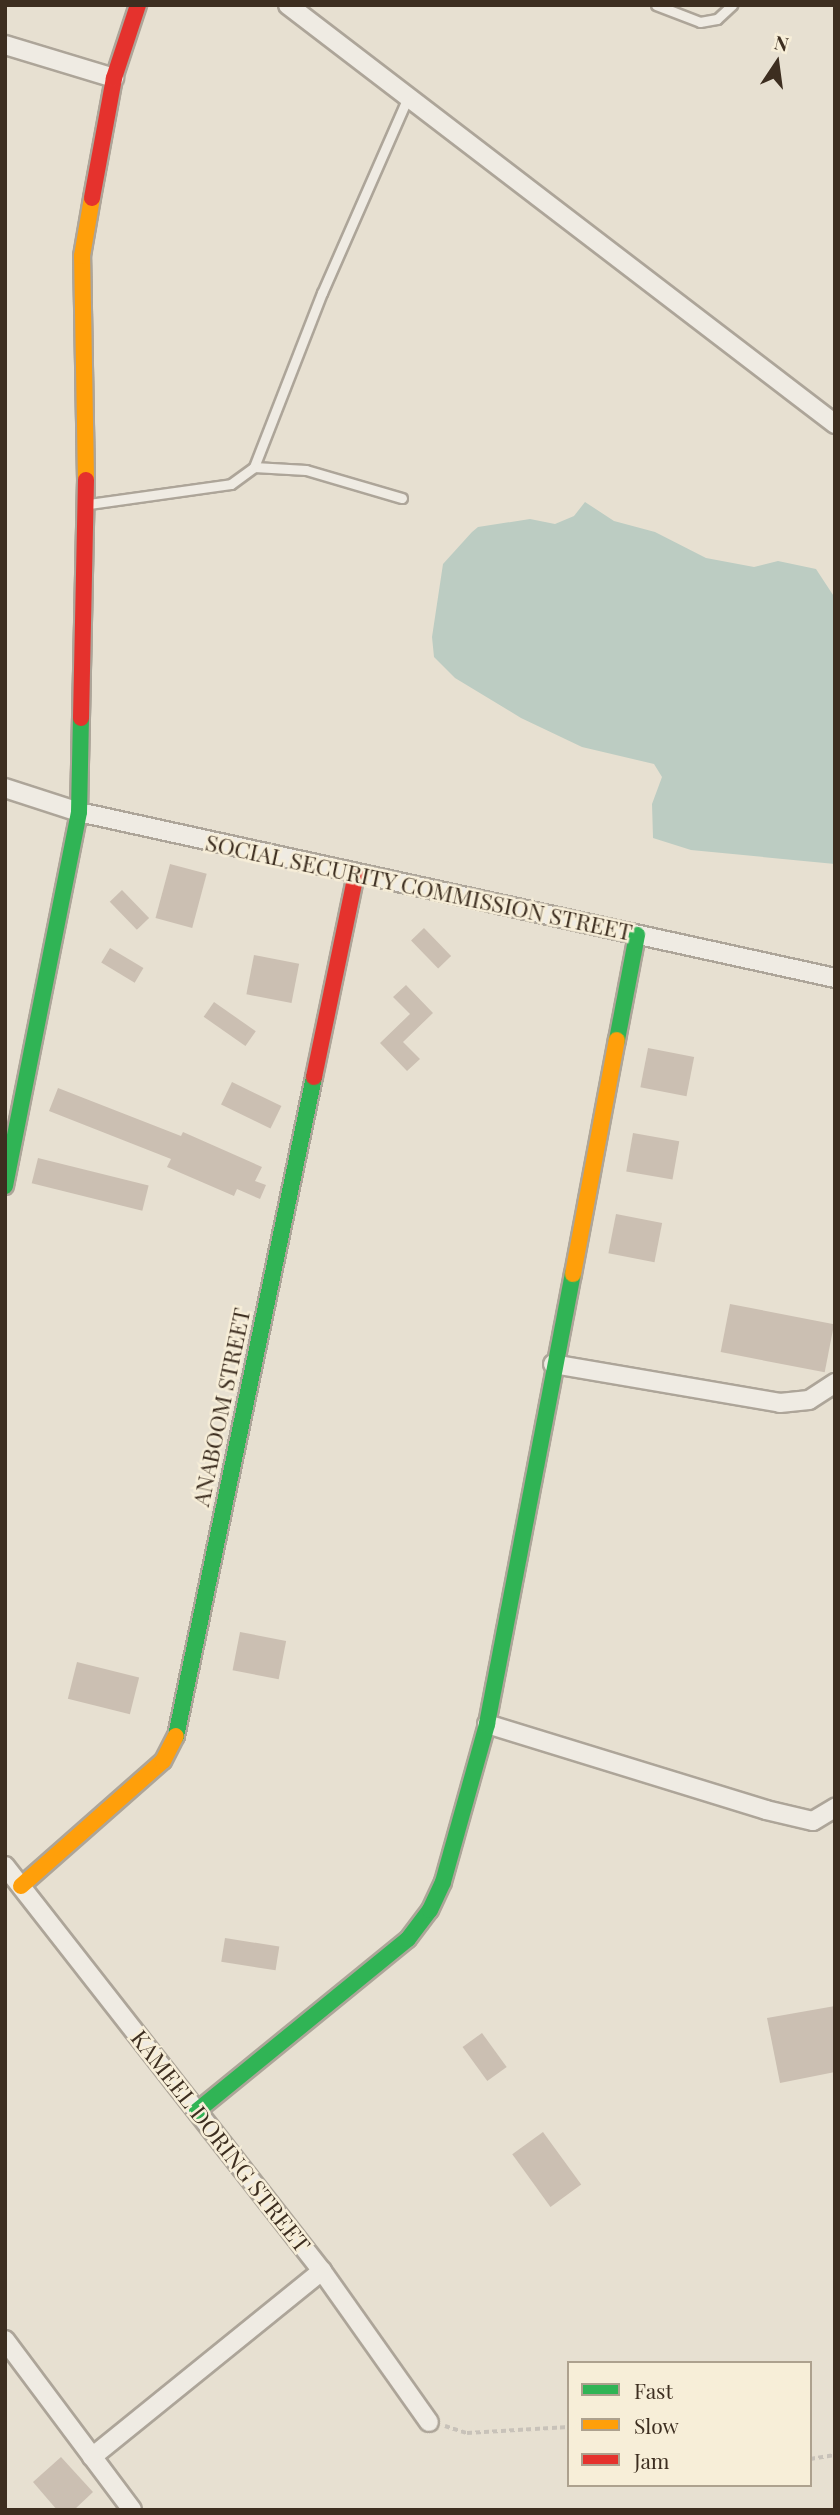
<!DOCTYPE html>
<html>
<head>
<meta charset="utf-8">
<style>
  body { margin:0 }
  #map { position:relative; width:840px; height:2515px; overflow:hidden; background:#e7e0d1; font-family:"Playfair Display",serif }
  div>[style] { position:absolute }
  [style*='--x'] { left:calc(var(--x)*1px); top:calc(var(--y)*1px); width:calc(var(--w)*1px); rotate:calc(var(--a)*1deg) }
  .water>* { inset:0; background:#bcccc2 }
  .building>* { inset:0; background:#cbbfb2; transform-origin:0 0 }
  .path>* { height:3.5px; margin-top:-1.75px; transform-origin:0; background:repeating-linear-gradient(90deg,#c8c2b9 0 5px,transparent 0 8.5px) }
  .roads { filter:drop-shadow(2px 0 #ada599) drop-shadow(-2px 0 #ada599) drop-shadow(0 2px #ada599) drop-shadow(0 -2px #ada599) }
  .lane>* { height:9px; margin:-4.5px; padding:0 4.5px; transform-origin:4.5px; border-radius:4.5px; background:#efebe3 }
  .street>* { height:18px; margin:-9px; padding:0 9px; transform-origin:9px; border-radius:9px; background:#efebe3 }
  .fast>* { height:16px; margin:-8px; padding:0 8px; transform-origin:8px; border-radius:8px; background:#30b455 }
  .slow>* { height:16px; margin:-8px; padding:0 8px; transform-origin:8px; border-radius:8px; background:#ff9f0a }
  .jam>* { height:16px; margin:-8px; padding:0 8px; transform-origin:8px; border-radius:8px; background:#e5322d }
  span { translate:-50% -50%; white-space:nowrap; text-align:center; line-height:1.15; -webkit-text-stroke:5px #f7eed8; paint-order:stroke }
  .street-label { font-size:23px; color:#3d2e20 }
  .frame { position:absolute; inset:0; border:7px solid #3d2e20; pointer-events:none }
  .legend { position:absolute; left:567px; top:2361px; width:245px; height:126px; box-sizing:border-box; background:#f7eed8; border:2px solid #ada18e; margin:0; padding:9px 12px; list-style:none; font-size:21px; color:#3d2e20 }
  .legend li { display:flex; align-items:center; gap:14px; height:35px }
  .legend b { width:35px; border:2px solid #ada18e }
  .north { position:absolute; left:742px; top:28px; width:70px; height:70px; -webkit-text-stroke:5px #f7eed8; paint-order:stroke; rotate:13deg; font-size:19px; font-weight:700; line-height:28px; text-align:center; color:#3d2e20 }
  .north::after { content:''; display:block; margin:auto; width:24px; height:32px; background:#3d2e20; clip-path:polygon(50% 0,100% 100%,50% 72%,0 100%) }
</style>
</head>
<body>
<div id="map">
  <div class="water">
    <i style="clip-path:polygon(585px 502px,614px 521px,655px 532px,706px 558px,754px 567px,778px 561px,816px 569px,835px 598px,835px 864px,691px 850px,653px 838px,652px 804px,662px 777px,654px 764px,582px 747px,521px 718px,455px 678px,434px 657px,432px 637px,443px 564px,472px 532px,478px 527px,530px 519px,555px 524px,574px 516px)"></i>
  </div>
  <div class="building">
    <i style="left:170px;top:864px;width:38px;height:56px;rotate:15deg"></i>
    <i style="left:122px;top:890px;width:39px;height:17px;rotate:46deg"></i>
    <i style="left:424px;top:928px;width:39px;height:18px;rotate:46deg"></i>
    <i style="left:110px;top:948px;width:39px;height:17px;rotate:31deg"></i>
    <i style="left:254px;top:955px;width:46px;height:40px;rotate:11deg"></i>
    <i style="clip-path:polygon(406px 985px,433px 1013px,403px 1042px,420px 1059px,407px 1071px,380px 1043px,410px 1014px,393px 997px)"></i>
    <i style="left:214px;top:1002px;width:51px;height:18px;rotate:35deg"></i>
    <i style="left:648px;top:1048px;width:47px;height:40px;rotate:11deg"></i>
    <i style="left:232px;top:1082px;width:55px;height:25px;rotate:26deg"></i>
    <i style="clip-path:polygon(58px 1088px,181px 1136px,183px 1132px,262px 1167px,255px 1181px,266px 1185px,260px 1199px,237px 1189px,234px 1196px,167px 1167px,171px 1159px,49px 1111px)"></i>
    <i style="left:633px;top:1133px;width:47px;height:39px;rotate:10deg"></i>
    <i style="left:38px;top:1158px;width:114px;height:26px;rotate:14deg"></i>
    <i style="left:616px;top:1214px;width:47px;height:40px;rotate:11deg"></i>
    <i style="left:730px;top:1304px;width:106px;height:49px;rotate:11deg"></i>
    <i style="left:240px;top:1632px;width:47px;height:39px;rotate:11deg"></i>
    <i style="left:77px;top:1662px;width:64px;height:38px;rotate:14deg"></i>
    <i style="left:225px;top:1938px;width:55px;height:24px;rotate:9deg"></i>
    <i style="clip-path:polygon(835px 2006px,835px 2072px,780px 2083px,767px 2018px)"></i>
    <i style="left:482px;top:2033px;width:42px;height:24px;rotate:54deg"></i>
    <i style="left:543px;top:2132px;width:65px;height:38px;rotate:54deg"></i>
    <i style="clip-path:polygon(61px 2457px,93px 2492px,74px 2510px,57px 2510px,33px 2482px)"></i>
  </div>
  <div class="path">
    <i style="--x:445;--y:2426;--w:23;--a:18"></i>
    <i style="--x:467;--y:2433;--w:102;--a:-3.4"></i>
    <i style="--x:810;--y:2459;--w:25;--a:-9"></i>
  </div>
  <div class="roads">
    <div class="lane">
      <i style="--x:656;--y:5;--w:47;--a:21.1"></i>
      <i style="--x:700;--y:22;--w:17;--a:-10"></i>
      <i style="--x:717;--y:19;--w:21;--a:-43"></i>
      <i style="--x:254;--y:467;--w:52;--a:3.3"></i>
      <i style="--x:306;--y:470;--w:100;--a:16.3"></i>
      <i style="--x:89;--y:504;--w:143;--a:-8"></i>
      <i style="--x:231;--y:484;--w:29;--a:-36"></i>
      <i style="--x:254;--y:467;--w:187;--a:-68.7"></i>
      <i style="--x:322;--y:293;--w:214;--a:-66.3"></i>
    </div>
    <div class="street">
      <i style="--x:288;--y:5;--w:689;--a:37.45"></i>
      <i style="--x:5;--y:45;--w:114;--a:16.8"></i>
      <i style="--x:5;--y:788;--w:78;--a:18"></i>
      <i style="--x:79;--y:812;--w:774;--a:12.38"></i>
      <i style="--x:553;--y:1364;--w:230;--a:9.7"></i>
      <i style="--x:780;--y:1403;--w:29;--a:-6"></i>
      <i style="--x:809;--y:1400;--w:31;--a:-33"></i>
      <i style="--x:487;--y:1724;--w:292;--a:17.1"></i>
      <i style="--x:766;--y:1810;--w:48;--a:13.2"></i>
      <i style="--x:813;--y:1821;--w:26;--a:-31"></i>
      <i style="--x:5;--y:1866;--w:514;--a:51.95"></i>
      <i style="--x:322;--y:2271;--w:185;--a:54.7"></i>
      <i style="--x:5;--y:2340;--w:212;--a:53.2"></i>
      <i style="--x:92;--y:2457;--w:296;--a:-39"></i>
    </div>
    <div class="fast">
      <i style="--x:617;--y:1040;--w:107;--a:-79.2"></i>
      <i style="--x:5;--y:1186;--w:381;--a:-78.8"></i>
      <i style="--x:79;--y:812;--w:94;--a:-88.8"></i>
      <i style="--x:176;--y:1736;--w:673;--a:-78.17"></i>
      <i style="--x:197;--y:2111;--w:272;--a:-39.2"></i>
      <i style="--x:408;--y:1939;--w:36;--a:-53"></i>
      <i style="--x:430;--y:1910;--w:31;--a:-65"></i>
      <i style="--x:443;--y:1882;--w:164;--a:-74.4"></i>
      <i style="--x:487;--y:1724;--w:458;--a:-79.2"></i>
    </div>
    <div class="slow">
      <i style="--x:86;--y:480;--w:224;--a:-91"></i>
      <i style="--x:82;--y:256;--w:59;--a:-80.2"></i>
      <i style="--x:573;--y:1274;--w:238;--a:-79.4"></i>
      <i style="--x:21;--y:1886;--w:189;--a:-41.4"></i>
      <i style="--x:163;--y:1761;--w:28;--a:-63"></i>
    </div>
    <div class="jam">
      <i style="--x:92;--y:198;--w:122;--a:-79.6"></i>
      <i style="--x:114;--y:78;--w:77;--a:-71.8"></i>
      <i style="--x:81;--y:718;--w:238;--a:-88.8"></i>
      <i style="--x:314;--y:1077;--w:207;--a:-78.3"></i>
    </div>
  </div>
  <div class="street-label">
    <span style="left:419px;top:887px;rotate:12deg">SOCIAL SECURITY COMMISSION STREET</span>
    <span style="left:221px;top:1407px;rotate:-78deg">ANABOOM STREET</span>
    <span style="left:221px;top:2141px;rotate:52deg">KAMEEL DORING STREET</span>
  </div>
  <div class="frame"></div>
  <ul class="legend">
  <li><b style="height:9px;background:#30b455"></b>Fast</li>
  <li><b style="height:9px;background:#ff9f0a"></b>Slow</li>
  <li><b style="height:9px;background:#e5322d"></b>Jam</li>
  </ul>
  <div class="north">N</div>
</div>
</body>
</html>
